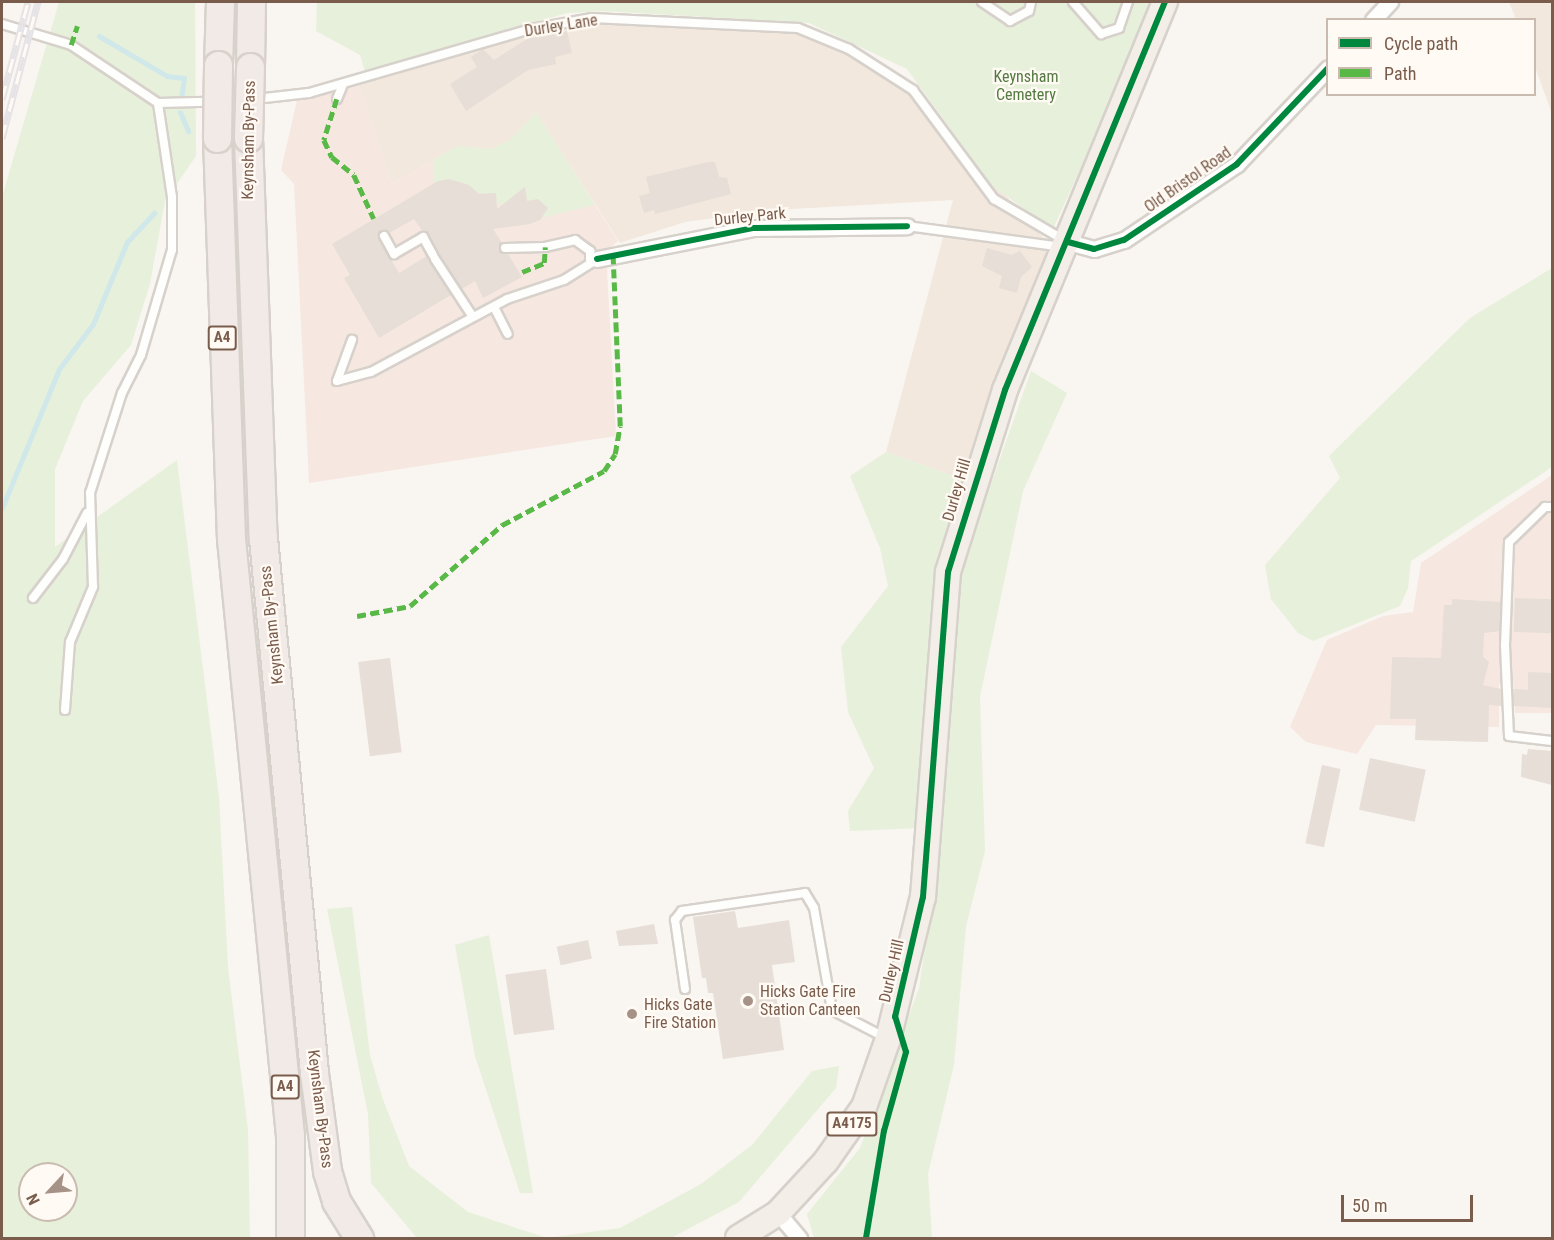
<!DOCTYPE html>
<html>
<head>
<meta charset="utf-8">
<style>
  body { margin:0 }
  #map { position:relative; width:1554px; height:1240px; overflow:hidden; background:#f9f5f0; font-family:"Roboto Condensed",sans-serif }
  div>[style] { position:absolute }
  [style*='--x'] { left:calc(var(--x)*1px); top:calc(var(--y)*1px); width:calc(var(--w)*1px); rotate:calc(var(--a)*1deg) }
  .residential>* { inset:0; background:#f2e8de }
  .commercial>* { inset:0; background:#f6e8e1 }
  .green>* { inset:0; background:#e7f0db }
  .stream>* { height:5px; margin:-2.5px; padding:0 2.5px; transform-origin:2.5px; border-radius:2.5px; background:#d0e8ea }
  .building>* { inset:0; background:#e6ded7; transform-origin:0 0 }
  .roads { filter:drop-shadow(2px 0 #d7d1cb) drop-shadow(-2px 0 #d7d1cb) drop-shadow(0 2px #d7d1cb) drop-shadow(0 -2px #d7d1cb) }
  .lane>* { height:8px; margin:-4px; padding:0 4px; transform-origin:4px; border-radius:4px; background:#fefefd }
  .street>* { height:15px; margin:-7.5px; padding:0 7.5px; transform-origin:7.5px; border-radius:7.5px; background:#fefefd }
  .primary>* { height:24px; margin:-12px; padding:0 12px; transform-origin:12px; border-radius:12px; background:#f3eee8 }
  .highway>* { height:27px; margin:-13.5px; padding:0 13.5px; transform-origin:13.5px; border-radius:13.5px; background:#f2eae7 }
  .rail>* { height:7px; margin-top:-3.5px; transform-origin:0; background:repeating-linear-gradient(90deg,#fffaf3 0 14px,#e6e3e7 0 28px); box-sizing:border-box; border-block:2px solid #e6e3e7 }
  .bridges { filter:drop-shadow(2px 0 #dad1cc) drop-shadow(-2px 0 #dad1cc) drop-shadow(0 2px #dad1cc) drop-shadow(0 -2px #dad1cc) }
  .highway-bridge>* { height:27px; margin:-13.5px; padding:0 13.5px; transform-origin:13.5px; border-radius:13.5px; background:#f2eae7 }
  .quiet>* { height:4.5px; margin-top:-2.25px; transform-origin:0; background:repeating-linear-gradient(90deg,#58b947 0 9px,transparent 0 13.5px) }
  .cycleway>* { height:6px; margin:-3px; padding:0 3px; transform-origin:3px; border-radius:3px; background:#00873e }
  .dots>* { width:16px; height:16px; translate:-50% -50%; box-sizing:border-box; border:3px solid #fffaf3; border-radius:50% }
  span { translate:-50% -50%; white-space:nowrap; text-align:center; line-height:1.15; -webkit-text-stroke:4.5px #fffaf3; paint-order:stroke }
  .shield-label span { padding:2px 4px; background:#fffaf3; border:2px solid; border-radius:4px; -webkit-text-stroke-width:0 }
  .shield-label { font-size:15px; color:#7a5c4d; font-weight:700 }
  .street-label { font-size:16px; color:#7a5c4d }
  .park-label { font-size:16px; color:#537a41 }
  .poi-label { font-size:16px; color:#7a5c4d }
  .left { translate:0 -50%; text-align:left }
  .frame { position:absolute; inset:0; border:3px solid #7a5c4d; pointer-events:none }
  .legend { position:absolute; left:1326px; top:18px; width:210px; height:78px; box-sizing:border-box; background:#fffaf3; border:2px solid #cabbb1; margin:0; padding:8px 10px; list-style:none; font-size:18px; color:#7a5c4d }
  .legend li { display:flex; align-items:center; gap:12px; height:30px }
  .legend b { width:30px; border:2px solid #cabbb1 }
  .north { position:absolute; left:18px; top:1162px; width:60px; height:60px; box-sizing:border-box; background:#fffaf3; border:2px solid #cabbb1; border-radius:50%; rotate:244deg; font-size:16px; font-weight:700; line-height:24px; text-align:center; color:#7a5c4d }
  .north::after { content:''; display:block; margin:auto; width:21px; height:27px; background:#a69286; clip-path:polygon(50% 0,100% 100%,50% 72%,0 100%) }
  .scale { position:absolute; left:1341px; top:1195px; width:132px; height:27px; box-sizing:border-box; border:3px solid #7a5c4d; border-top:0; padding-left:8px; font-size:18px; line-height:21px; white-space:nowrap; color:#7a5c4d; -webkit-text-stroke:4px #fffaf3; paint-order:stroke }
</style>
</head>
<body>
<div id="map">
  <div class="residential">
    <i style="clip-path:polygon(1509px 2px,1552px 2px,1552px 114px,1535px 67px,1534px 20px,1516px 19px)"></i>
    <i style="clip-path:polygon(606px 20px,793px 27px,851px 52px,907px 85px,1059px 255px,970px 482px,886px 452px,953px 200px,774px 210px,685px 222px,620px 243px,536px 112px,510px 140px,491px 149px,458px 146px,392px 184px,358px 84px,490px 42px)"></i>
  </div>
  <div class="commercial">
    <i style="clip-path:polygon(358px 84px,392px 184px,458px 146px,491px 149px,510px 140px,536px 112px,618px 241px,597px 259px,607px 269px,616px 436px,309px 483px,294px 184px,281px 170px,297px 100px)"></i>
    <i style="clip-path:polygon(1552px 475px,1552px 713px,1515px 713px,1513px 680px,1499px 683px,1499px 727px,1376px 725px,1357px 754px,1306px 742px,1290px 727px,1327px 640px,1383px 616px,1413px 612px,1421px 563px)"></i>
  </div>
  <div class="green">
    <i style="clip-path:polygon(evenodd,59px 2px,195px 2px,196px 156px,165px 201px,150px 284px,131px 345px,83px 401px,55px 469px,55px 547px,177px 460px,219px 797px,228px 967px,248px 1130px,250px 1238px,2px 1238px,2px 197px,59px 2px,30px 1174px,66px 1174px,66px 1210px,30px 1210px,30px 1174px)"></i>
    <i style="clip-path:polygon(317px 2px,1151px 2px,1123px 75px,1053px 229px,992px 186px,907px 69px,809px 23px,603px 11px,567px 13px,365px 71px,360px 55px,316px 31px)"></i>
    <i style="clip-path:polygon(536px 112px,595px 205px,540px 218px,538px 199px,527px 201px,523px 191px,516px 194px,516px 202px,497px 204px,495px 193px,479px 194px,463px 182px,433px 184px,433px 160px,458px 146px,491px 149px,510px 140px)"></i>
    <i style="clip-path:polygon(1552px 268px,1552px 467px,1411px 561px,1408px 588px,1400px 606px,1313px 641px,1298px 633px,1271px 599px,1265px 565px,1340px 478px,1329px 456px,1470px 318px)"></i>
    <i style="clip-path:polygon(1031px 371px,1067px 393px,1023px 491px,980px 697px,985px 851px,966px 926px,954px 1065px,928px 1174px,932px 1238px,814px 1238px,807px 1214px,860px 1148px,919px 988px,943px 827px,850px 831px,848px 811px,874px 768px,848px 712px,841px 647px,888px 586px,880px 548px,850px 476px,886px 452px,970px 482px,986px 498px)"></i>
    <i style="clip-path:polygon(352px 907px,370px 1055px,382px 1097px,409px 1166px,468px 1212px,547px 1238px,620px 1228px,701px 1184px,753px 1144px,812px 1071px,839px 1066px,836px 1088px,739px 1202px,671px 1238px,417px 1238px,371px 1183px,368px 1114px,327px 909px)"></i>
    <i style="clip-path:polygon(489px 935px,533px 1193px,520px 1193px,475px 1056px,455px 945px)"></i>
  </div>
  <div class="stream">
    <i style="--x:99;--y:36;--w:79;--a:30.5"></i>
    <i style="--x:167;--y:76;--w:17;--a:7"></i>
    <i style="--x:184;--y:78;--w:21;--a:98"></i>
    <i style="--x:180;--y:112;--w:21;--a:67"></i>
    <i style="--x:2;--y:508;--w:150;--a:-67.7"></i>
    <i style="--x:59;--y:369;--w:56;--a:-52.9"></i>
    <i style="--x:93;--y:324;--w:89;--a:-67.5"></i>
    <i style="--x:127;--y:242;--w:40;--a:-47"></i>
  </div>
  <div class="building">
    <i style="clip-path:polygon(567px 31px,572px 53px,555px 57px,556px 64px,528px 70px,466px 111px,450px 84px,477px 67px,471px 57px,483px 49px,494px 60px,527px 39px)"></i>
    <i style="clip-path:polygon(708px 162px,715px 162px,719px 177px,727px 178px,731px 194px,655px 214px,654px 210px,644px 213px,639px 196px,650px 193px,646px 177px)"></i>
    <i style="clip-path:polygon(449px 179px,469px 185px,479px 194px,496px 193px,497px 209px,525px 187px,527px 201px,538px 199px,548px 208px,540px 220px,530px 224px,493px 229px,502px 243px,500px 251px,508px 254px,522px 277px,483px 298px,475px 281px,462px 289px,414px 219px,389px 233px,382px 231px,379px 239px,399px 273px,427px 256px,451px 295px,379px 338px,344px 278px,350px 275px,332px 244px,438px 181px)"></i>
    <i style="clip-path:polygon(987px 248px,1012px 255px,1020px 251px,1032px 267px,1021px 277px,1017px 293px,999px 288px,1002px 276px,982px 266px)"></i>
    <i style="left:1515px;top:598px;width:37px;height:34px;rotate:2deg"></i>
    <i style="clip-path:polygon(1452px 599px,1501px 602px,1500px 631px,1484px 633px,1483px 657px,1489px 662px,1483px 685px,1501px 689px,1502px 706px,1489px 705px,1488px 742px,1415px 740px,1416px 719px,1390px 719px,1392px 657px,1441px 658px,1444px 605px,1452px 605px)"></i>
    <i style="left:390px;top:658px;width:95px;height:32px;rotate:83deg"></i>
    <i style="clip-path:polygon(1528px 672px,1552px 673px,1552px 708px,1514px 706px,1513px 689px,1528px 690px)"></i>
    <i style="clip-path:polygon(1528px 749px,1552px 751px,1552px 785px,1521px 777px,1522px 754px,1527px 755px)"></i>
    <i style="left:1370px;top:758px;width:57px;height:53px;rotate:12deg"></i>
    <i style="left:1322px;top:765px;width:19px;height:80px;rotate:12deg"></i>
    <i style="clip-path:polygon(735px 911px,738px 928px,789px 920px,795px 962px,772px 965px,784px 1050px,723px 1059px,713px 993px,708px 993px,706px 978px,702px 978px,693px 917px)"></i>
    <i style="clip-path:polygon(654px 924px,658px 944px,619px 946px,616px 931px)"></i>
    <i style="left:588px;top:940px;width:19px;height:32px;rotate:78deg"></i>
    <i style="left:546px;top:969px;width:61px;height:41px;rotate:82deg"></i>
  </div>
  <div class="roads">
    <div class="lane">
      <i style="--x:982;--y:2;--w:34;--a:34"></i>
      <i style="--x:1010;--y:21;--w:21;--a:-28"></i>
      <i style="--x:1029;--y:11;--w:9;--a:-77"></i>
      <i style="--x:1073;--y:2;--w:43;--a:48.8"></i>
      <i style="--x:1101;--y:34;--w:19;--a:-18"></i>
      <i style="--x:1119;--y:28;--w:28;--a:-71"></i>
      <i style="--x:2;--y:24;--w:72;--a:16.9"></i>
      <i style="--x:71;--y:45;--w:105;--a:33.7"></i>
      <i style="--x:158;--y:103;--w:80;--a:-1.4"></i>
      <i style="--x:238;--y:101;--w:71;--a:-6.4"></i>
      <i style="--x:309;--y:93;--w:231;--a:-16.1"></i>
      <i style="--x:531;--y:29;--w:62;--a:-10.2"></i>
      <i style="--x:592;--y:18;--w:206;--a:2.8"></i>
      <i style="--x:798;--y:28;--w:55;--a:22.4"></i>
      <i style="--x:849;--y:49;--w:76;--a:32.6"></i>
      <i style="--x:913;--y:90;--w:136;--a:53.4"></i>
      <i style="--x:994;--y:199;--w:81;--a:30.4"></i>
      <i style="--x:337;--y:99;--w:16;--a:-68"></i>
      <i style="--x:907;--y:226;--w:156;--a:7.7"></i>
      <i style="--x:384;--y:236;--w:21;--a:61"></i>
      <i style="--x:394;--y:254;--w:34;--a:-30"></i>
      <i style="--x:423;--y:237;--w:21;--a:61"></i>
      <i style="--x:505;--y:248;--w:40;--a:-1.4"></i>
      <i style="--x:545;--y:247;--w:31;--a:-13"></i>
      <i style="--x:575;--y:240;--w:19;--a:36"></i>
      <i style="--x:590;--y:251;--w:9;--a:90"></i>
      <i style="--x:435;--y:259;--w:69;--a:56.8"></i>
      <i style="--x:494;--y:307;--w:30;--a:63"></i>
      <i style="--x:337;--y:381;--w:35;--a:-15"></i>
      <i style="--x:371;--y:372;--w:154;--a:-28.2"></i>
      <i style="--x:507;--y:299;--w:60;--a:-18.4"></i>
      <i style="--x:564;--y:280;--w:39;--a:-32"></i>
      <i style="--x:337;--y:381;--w:44;--a:-69.9"></i>
      <i style="--x:1552;--y:507;--w:7;--a:180"></i>
      <i style="--x:1545;--y:507;--w:50;--a:135.8"></i>
      <i style="--x:1509;--y:542;--w:103;--a:92.2"></i>
      <i style="--x:1505;--y:645;--w:91;--a:87.5"></i>
      <i style="--x:1509;--y:736;--w:43;--a:6.6"></i>
      <i style="--x:33;--y:598;--w:49;--a:-52.4"></i>
      <i style="--x:63;--y:559;--w:52;--a:-62.4"></i>
      <i style="--x:65;--y:710;--w:68;--a:-85.8"></i>
      <i style="--x:70;--y:642;--w:60;--a:-67.3"></i>
      <i style="--x:93;--y:587;--w:94;--a:-91.8"></i>
      <i style="--x:90;--y:493;--w:105;--a:-72.3"></i>
      <i style="--x:122;--y:393;--w:42;--a:-63.4"></i>
      <i style="--x:141;--y:355;--w:109;--a:-73.6"></i>
      <i style="--x:172;--y:250;--w:53;--a:-90"></i>
      <i style="--x:172;--y:197;--w:95;--a:-98.5"></i>
      <i style="--x:685;--y:989;--w:70;--a:-98.2"></i>
      <i style="--x:675;--y:920;--w:11;--a:-52"></i>
      <i style="--x:682;--y:911;--w:124;--a:-8.3"></i>
      <i style="--x:805;--y:893;--w:17;--a:59"></i>
      <i style="--x:814;--y:908;--w:104;--a:80"></i>
      <i style="--x:832;--y:1010;--w:59;--a:27.4"></i>
    </div>
    <div class="street">
      <i style="--x:1373;--y:20;--w:25;--a:-47"></i>
      <i style="--x:1068;--y:242;--w:27;--a:15"></i>
      <i style="--x:1094;--y:249;--w:31;--a:-17"></i>
      <i style="--x:1124;--y:240;--w:136;--a:-33.9"></i>
      <i style="--x:1237;--y:164;--w:132;--a:-46.5"></i>
      <i style="--x:597;--y:259;--w:160;--a:-11.2"></i>
      <i style="--x:754;--y:228;--w:153;--a:-0.7"></i>
      <i style="--x:778;--y:1213;--w:33;--a:50"></i>
    </div>
    <div class="primary">
      <i style="--x:738;--y:1238;--w:47;--a:-32"></i>
      <i style="--x:778;--y:1213;--w:71;--a:-47.3"></i>
      <i style="--x:826;--y:1161;--w:66;--a:-54.9"></i>
      <i style="--x:864;--y:1107;--w:72;--a:-70.6"></i>
      <i style="--x:888;--y:1039;--w:146;--a:-76.2"></i>
      <i style="--x:923;--y:897;--w:326;--a:-85.6"></i>
      <i style="--x:948;--y:572;--w:191;--a:-72.6"></i>
      <i style="--x:1005;--y:390;--w:420;--a:-67.6"></i>
    </div>
    <div class="highway">
      <i style="--x:218;--y:65;--w:63;--a:-88.2"></i>
      <i style="--x:250;--y:67;--w:65;--a:-89.1"></i>
      <i style="--x:217;--y:138;--w:401;--a:88"></i>
      <i style="--x:231;--y:539;--w:599;--a:84.35"></i>
      <i style="--x:290;--y:1135;--w:103;--a:90"></i>
      <i style="--x:248;--y:138;--w:400;--a:87.9"></i>
      <i style="--x:263;--y:538;--w:537;--a:84.55"></i>
      <i style="--x:314;--y:1073;--w:99;--a:82.4"></i>
      <i style="--x:327;--y:1171;--w:31;--a:73"></i>
      <i style="--x:336;--y:1201;--w:44;--a:58.1"></i>
    </div>
  </div>
  <div class="rail">
    <i style="--x:2;--y:99;--w:100;--a:-75"></i>
    <i style="--x:2;--y:138;--w:141;--a:-75.2"></i>
  </div>
  <div class="bridges">
    <div class="highway-bridge">
      <i style="--x:217;--y:138;--w:73;--a:-89.2"></i>
      <i style="--x:248;--y:138;--w:71;--a:-88.4"></i>
    </div>
  </div>
  <div class="quiet">
    <i style="--x:71;--y:45;--w:20;--a:-72"></i>
    <i style="--x:337;--y:99;--w:43;--a:107.6"></i>
    <i style="--x:324;--y:140;--w:19;--a:65"></i>
    <i style="--x:332;--y:157;--w:28;--a:39"></i>
    <i style="--x:354;--y:175;--w:48;--a:65.6"></i>
    <i style="--x:522;--y:272;--w:24;--a:-22"></i>
    <i style="--x:544;--y:263;--w:16;--a:-86"></i>
    <i style="--x:357;--y:616;--w:54;--a:-10.7"></i>
    <i style="--x:410;--y:606;--w:123;--a:-41.4"></i>
    <i style="--x:502;--y:525;--w:115;--a:-27.9"></i>
    <i style="--x:604;--y:471;--w:20;--a:-57"></i>
    <i style="--x:615;--y:454;--w:28;--a:-80"></i>
    <i style="--x:620;--y:426;--w:170;--a:-92.4"></i>
  </div>
  <div class="cycleway">
    <i style="--x:1068;--y:242;--w:27;--a:15"></i>
    <i style="--x:1094;--y:249;--w:31;--a:-17"></i>
    <i style="--x:1124;--y:240;--w:136;--a:-33.9"></i>
    <i style="--x:1237;--y:164;--w:132;--a:-46.5"></i>
    <i style="--x:597;--y:259;--w:160;--a:-11.2"></i>
    <i style="--x:754;--y:228;--w:153;--a:-0.7"></i>
    <i style="--x:866;--y:1238;--w:109;--a:-80.5"></i>
    <i style="--x:884;--y:1131;--w:82;--a:-74.4"></i>
    <i style="--x:906;--y:1052;--w:37;--a:-107"></i>
    <i style="--x:895;--y:1017;--w:123;--a:-76.9"></i>
    <i style="--x:923;--y:897;--w:326;--a:-85.6"></i>
    <i style="--x:948;--y:572;--w:191;--a:-72.6"></i>
    <i style="--x:1005;--y:390;--w:420;--a:-67.6"></i>
  </div>
  <div class="dots">
    <i style="left:748px;top:1001px;background:#a69286"></i>
    <i style="left:632px;top:1014px;background:#a69286"></i>
  </div>
  <div class="shield-label">
    <span style="left:222px;top:338px">A4</span>
    <span style="left:285px;top:1087px">A4</span>
    <span style="left:852px;top:1124px">A4175</span>
  </div>
  <div class="street-label">
    <span style="left:561px;top:26px;rotate:-9deg">Durley Lane</span>
    <span style="left:249px;top:140px;rotate:-89deg">Keynsham By-Pass</span>
    <span style="left:1188px;top:180px;rotate:-35deg">Old Bristol Road</span>
    <span style="left:750px;top:217px;rotate:-6deg">Durley Park</span>
    <span style="left:957px;top:490px;rotate:-74deg">Durley Hill</span>
    <span style="left:272px;top:625px;rotate:-96deg">Keynsham By-Pass</span>
    <span style="left:892px;top:971px;rotate:-77deg">Durley Hill</span>
    <span style="left:320px;top:1109px;rotate:83deg">Keynsham By-Pass</span>
  </div>
  <div class="park-label">
    <span style="left:1026px;top:86px">Keynsham<br>Cemetery</span>
  </div>
  <div class="poi-label">
    <span class="left" style="left:760px;top:1001px">Hicks Gate Fire<br>Station Canteen</span>
    <span class="left" style="left:644px;top:1014px">Hicks Gate<br>Fire Station</span>
  </div>
  <div class="frame"></div>
  <ul class="legend">
  <li><b style="height:8px;background:#00873e"></b>Cycle path</li>
  <li><b style="height:8px;background:#58b947"></b>Path</li>
  </ul>
  <div class="north">N</div>
  <div class="scale">50 m</div>
</div>
</body>
</html>
